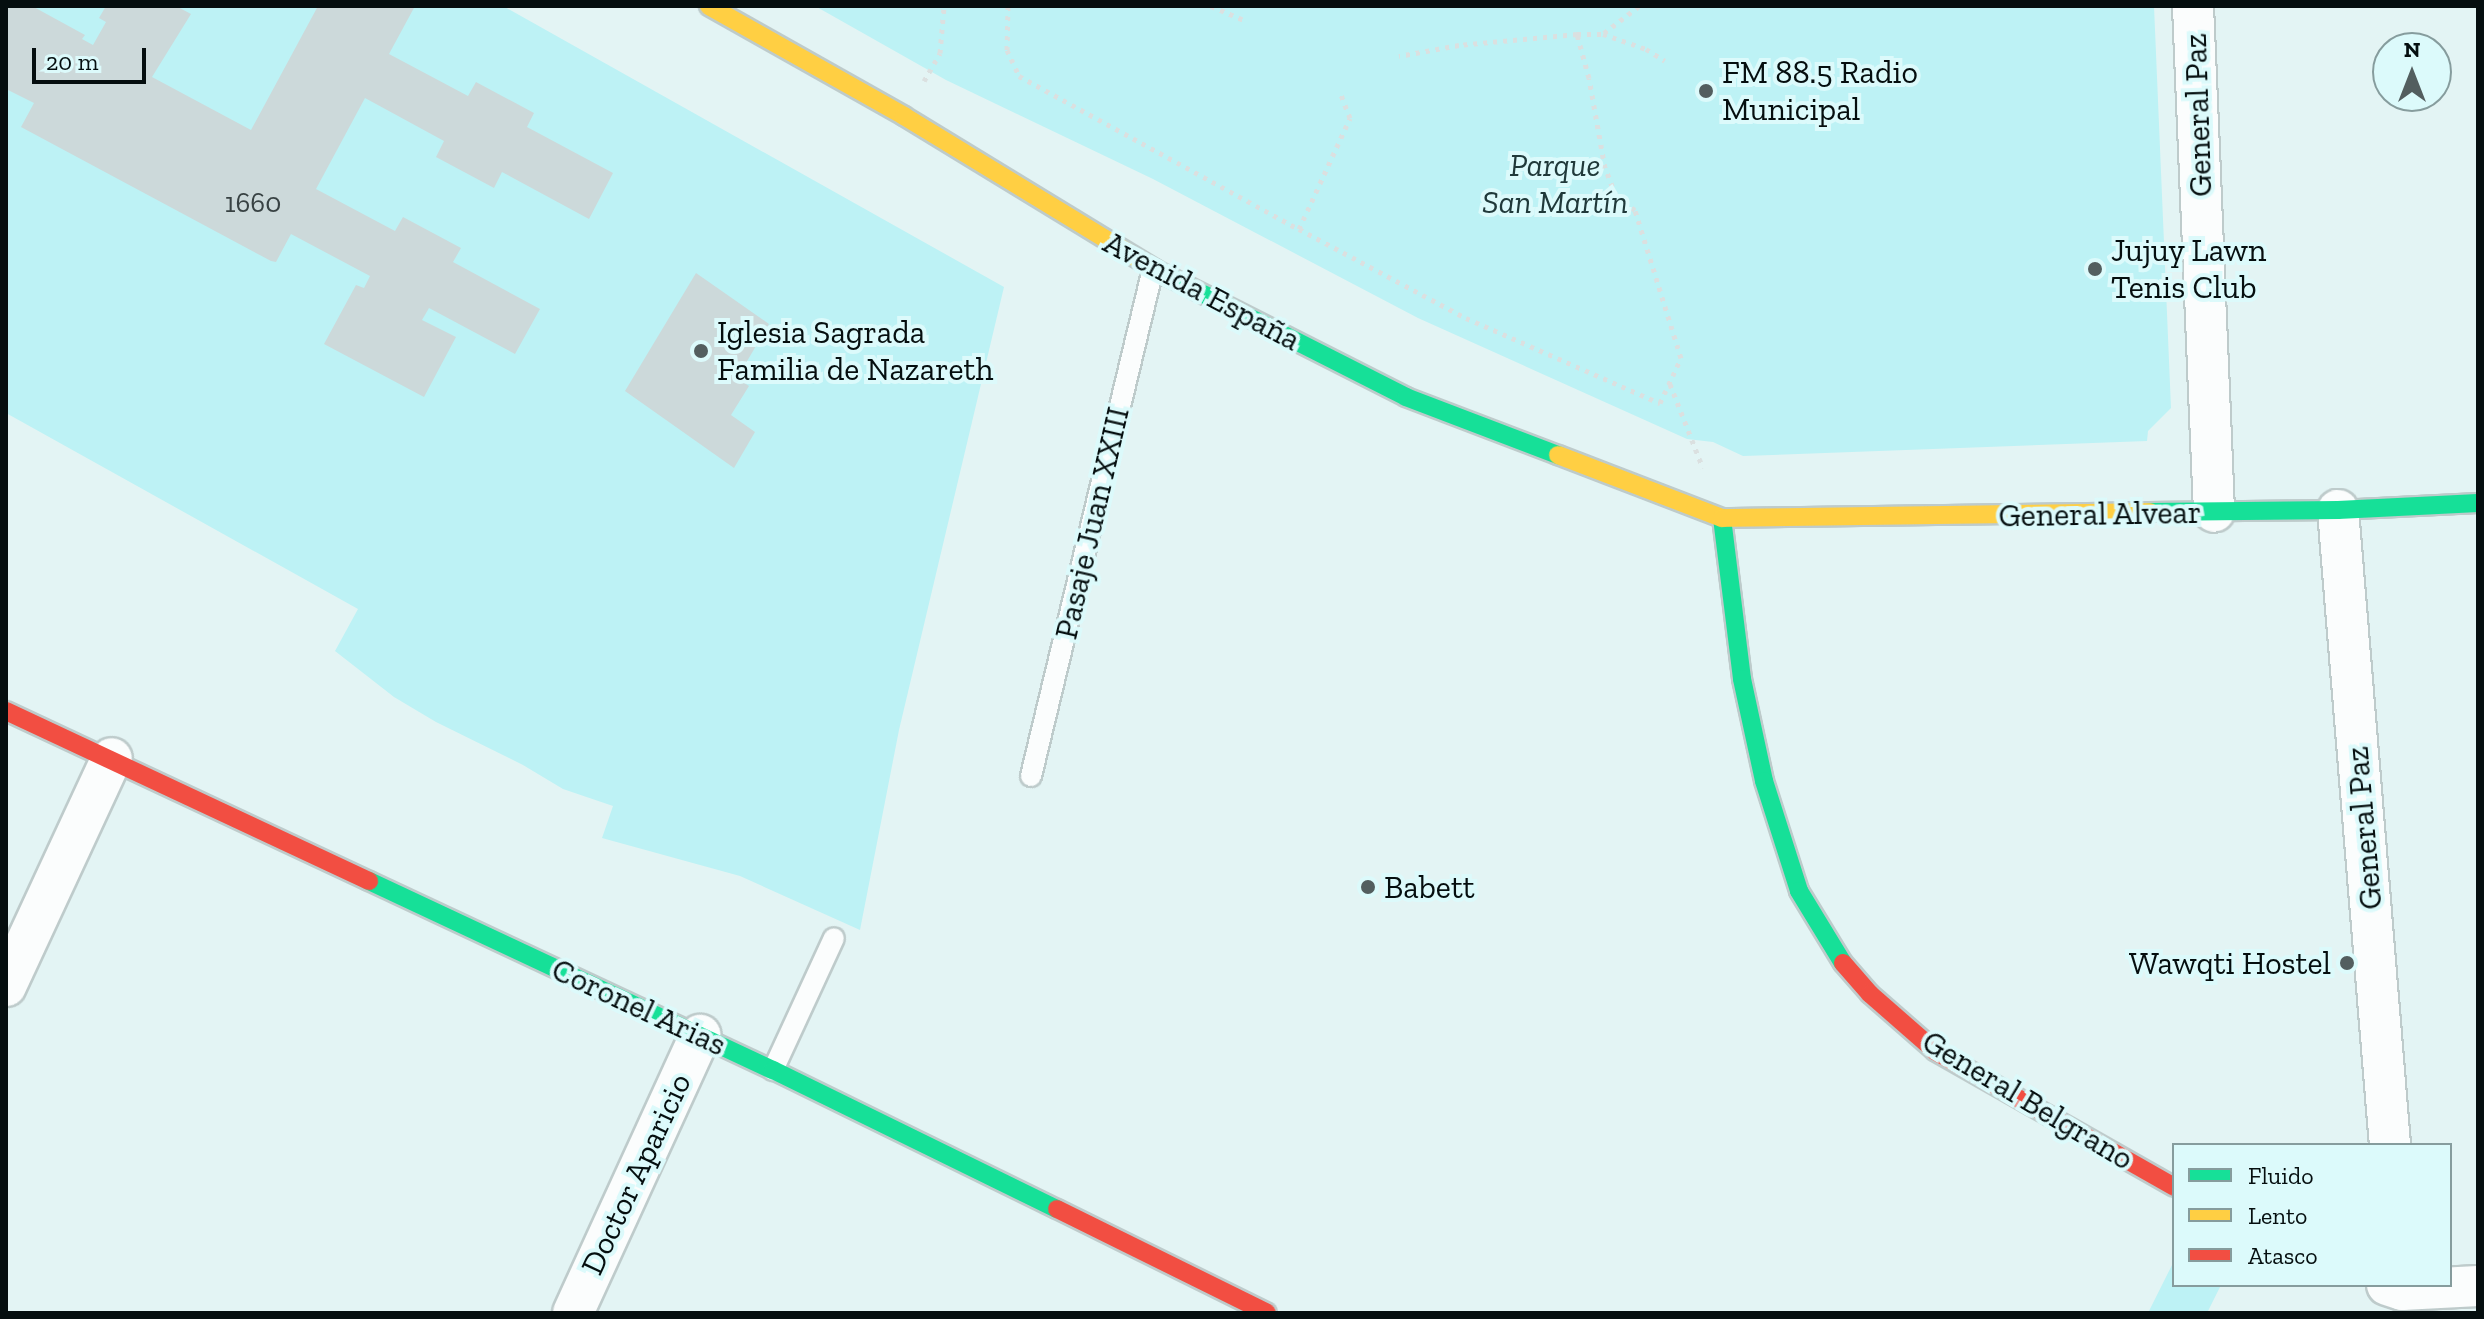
<!DOCTYPE html>
<html>
<head>
<meta charset="utf-8">
<style>
  body { margin:0 }
  #map { position:relative; width:2484px; height:1319px; overflow:hidden; background:#e3f4f4; font-family:"Zilla Slab",serif }
  div>[style] { position:absolute }
  [style*='--x'] { left:calc(var(--x)*1px); top:calc(var(--y)*1px); width:calc(var(--w)*1px); rotate:calc(var(--a)*1deg) }
  .green>* { inset:0; background:#bdf2f5 }
  .building>* { inset:0; background:#ccd9da }
  .path>* { height:5px; margin-top:-2.5px; transform-origin:0; background:repeating-linear-gradient(90deg,#dbe0e0 0 4px,transparent 0 10px) }
  .roads { filter:drop-shadow(2px 0 #becbcb) drop-shadow(-2px 0 #becbcb) drop-shadow(0 2px #becbcb) drop-shadow(0 -2px #becbcb) }
  .lane>* { height:20px; margin:-10px; padding:0 10px; transform-origin:10px; border-radius:10px; background:#fbfdfd }
  .street>* { height:40px; margin:-20px; padding:0 20px; transform-origin:20px; border-radius:20px; background:#fbfdfd }
  .fast>* { height:18px; margin:-9px; padding:0 9px; transform-origin:9px; border-radius:9px; background:#16e098 }
  .slow>* { height:18px; margin:-9px; padding:0 9px; transform-origin:9px; border-radius:9px; background:#ffcf43 }
  .jam>* { height:18px; margin:-9px; padding:0 9px; transform-origin:9px; border-radius:9px; background:#f24e42 }
  .dots>* { width:22px; height:22px; translate:-50% -50%; box-sizing:border-box; border:4px solid #dcfafb; border-radius:50% }
  span { translate:-50% -50%; white-space:nowrap; text-align:center; line-height:1.15; -webkit-text-stroke:8px #dcfafb; paint-order:stroke }
  .number-label { font-size:28px; color:#384243 }
  .number-label span { -webkit-text-stroke-width:0 }
  .poi-label { font-size:32px; color:#050e0f }
  .left { translate:0 -50%; text-align:left }
  .right { translate:-100% -50%; text-align:right }
  .street-label { font-size:32px; color:#050e0f }
  .park-label { font-size:32px; color:#20393a; font-style:italic }
  .frame { position:absolute; inset:0; border:8px solid #050e0f; pointer-events:none }
  .legend { position:absolute; left:2172px; top:1143px; width:280px; height:144px; box-sizing:border-box; background:#dcfafb; border:2px solid #869c9d; margin:0; padding:10px 14px; list-style:none; font-size:24px; color:#050e0f }
  .legend li { display:flex; align-items:center; gap:16px; height:40px }
  .legend b { width:40px; border:2px solid #869c9d }
  .north { position:absolute; left:2372px; top:32px; width:80px; height:80px; box-sizing:border-box; background:#dcfafb; border:2px solid #869c9d; border-radius:50%; rotate:0deg; font-size:22px; font-weight:700; line-height:32px; text-align:center; color:#050e0f }
  .north::after { content:''; display:block; margin:auto; width:28px; height:36px; background:#535e5f; clip-path:polygon(50% 0,100% 100%,50% 72%,0 100%) }
  .scale { position:absolute; left:32px; top:48px; width:114px; height:36px; box-sizing:border-box; border:4px solid #050e0f; border-top:0; padding-left:10px; font-size:24px; line-height:28px; white-space:nowrap; color:#050e0f; -webkit-text-stroke:6px #dcfafb; paint-order:stroke }
</style>
</head>
<body>
<div id="map">
  <div class="green">
    <i style="clip-path:polygon(6px 6px,503px 6px,1004px 287px,899px 730px,860px 930px,740px 876px,602px 838px,613px 806px,563px 789px,523px 765px,436px 722px,394px 697px,335px 651px,358px 609px,6px 413px)"></i>
    <i style="clip-path:polygon(815px 6px,2154px 6px,2171px 408px,2148px 431px,2147px 441px,1743px 456px,1713px 442px,1687px 439px,1418px 318px,1153px 179px,946px 80px)"></i>
    <i style="clip-path:polygon(2174px 1261px,2174px 1285px,2221px 1285px,2207px 1313px,2148px 1313px)"></i>
  </div>
  <div class="building">
    <i style="clip-path:polygon(6px 6px,32px 6px,85px 35px,82px 39px,93px 45px,106px 22px,99px 18px,106px 6px,176px 6px,191px 14px,152px 77px,251px 130px,318px 6px,415px 6px,389px 54px,468px 96px,476px 82px,534px 113px,527px 127px,613px 173px,589px 219px,502px 172px,494px 188px,436px 157px,444px 141px,365px 98px,316px 189px,395px 231px,403px 217px,461px 248px,453px 262px,540px 309px,515px 354px,429px 308px,422px 320px,456px 337px,424px 397px,324px 344px,356px 285px,364px 288px,370px 276px,291px 234px,276px 262px,271px 261px,21px 127px,34px 103px,6px 89px)"></i>
    <i style="clip-path:polygon(696px 273px,769px 324px,737px 378px,749px 386px,731px 415px,755px 432px,734px 468px,625px 391px)"></i>
  </div>
  <div class="path">
    <i style="--x:1008;--y:6;--w:44;--a:91.3"></i>
    <i style="--x:1007;--y:50;--w:29;--a:65"></i>
    <i style="--x:1019;--y:76;--w:319;--a:28.7"></i>
    <i style="--x:1299;--y:229;--w:122;--a:-65.3"></i>
    <i style="--x:1350;--y:118;--w:25;--a:-111"></i>
    <i style="--x:1211;--y:6;--w:38;--a:23"></i>
    <i style="--x:1604;--y:33;--w:44;--a:-37.6"></i>
    <i style="--x:1577;--y:34;--w:26;--a:0"></i>
    <i style="--x:1603;--y:34;--w:46;--a:19.2"></i>
    <i style="--x:1646;--y:49;--w:22;--a:32"></i>
    <i style="--x:924;--y:81;--w:32;--a:-60"></i>
    <i style="--x:940;--y:53;--w:47;--a:-85.1"></i>
    <i style="--x:1299;--y:229;--w:189;--a:28.1"></i>
    <i style="--x:1466;--y:318;--w:212;--a:23.7"></i>
    <i style="--x:1660;--y:403;--w:50;--a:-65"></i>
    <i style="--x:1681;--y:358;--w:155;--a:-107.3"></i>
    <i style="--x:1635;--y:210;--w:24;--a:-144"></i>
    <i style="--x:1616;--y:196;--w:30;--a:-111"></i>
    <i style="--x:1605;--y:168;--w:91;--a:-100.1"></i>
    <i style="--x:1589;--y:78;--w:46;--a:-105.3"></i>
    <i style="--x:1577;--y:34;--w:119;--a:174.7"></i>
    <i style="--x:1459;--y:45;--w:61;--a:169.6"></i>
    <i style="--x:1670;--y:384;--w:90;--a:68.6"></i>
  </div>
  <div class="roads">
    <div class="lane">
      <i style="--x:1031;--y:776;--w:521;--a:-76.47"></i>
      <i style="--x:773;--y:1070;--w:145;--a:-65.2"></i>
    </div>
    <div class="street">
      <i style="--x:2193;--y:6;--w:506;--a:87.62"></i>
      <i style="--x:2338;--y:510;--w:637;--a:85.32"></i>
      <i style="--x:6;--y:986;--w:251;--a:-65.1"></i>
      <i style="--x:2387;--y:1285;--w:16;--a:18"></i>
      <i style="--x:2402;--y:1290;--w:76;--a:-3"></i>
      <i style="--x:573;--y:1313;--w:306;--a:-65.4"></i>
    </div>
    <div class="fast">
      <i style="--x:1156;--y:270;--w:280;--a:26.9"></i>
      <i style="--x:1406;--y:397;--w:163;--a:20.9"></i>
      <i style="--x:2150;--y:512;--w:188;--a:-0.6"></i>
      <i style="--x:2338;--y:510;--w:140;--a:-2.9"></i>
      <i style="--x:1722;--y:518;--w:162;--a:82.9"></i>
      <i style="--x:1742;--y:679;--w:104;--a:77.8"></i>
      <i style="--x:1764;--y:781;--w:115;--a:72.3"></i>
      <i style="--x:1799;--y:891;--w:84;--a:58.6"></i>
      <i style="--x:369;--y:881;--w:446;--a:25.1"></i>
      <i style="--x:773;--y:1070;--w:316;--a:26.1"></i>
    </div>
    <div class="slow">
      <i style="--x:709;--y:6;--w:224;--a:29.4"></i>
      <i style="--x:904;--y:116;--w:295;--a:31.4"></i>
      <i style="--x:1558;--y:455;--w:176;--a:21"></i>
      <i style="--x:1722;--y:518;--w:428;--a:-0.8"></i>
    </div>
    <div class="jam">
      <i style="--x:6;--y:711;--w:401;--a:25.1"></i>
      <i style="--x:1843;--y:963;--w:41;--a:48.9"></i>
      <i style="--x:1870;--y:994;--w:86;--a:41.2"></i>
      <i style="--x:1935;--y:1051;--w:275;--a:29.6"></i>
      <i style="--x:1057;--y:1209;--w:234;--a:26.3"></i>
    </div>
  </div>
  <div class="dots">
    <i style="left:1706px;top:91px;background:#535e5f"></i>
    <i style="left:2095px;top:269px;background:#535e5f"></i>
    <i style="left:701px;top:351px;background:#535e5f"></i>
    <i style="left:1368px;top:887px;background:#535e5f"></i>
    <i style="left:2347px;top:963px;background:#535e5f"></i>
  </div>
  <div class="number-label">
    <span style="left:253px;top:203px">1660</span>
  </div>
  <div class="poi-label">
    <span class="left" style="left:1722px;top:91px">FM 88.5 Radio<br>Municipal</span>
    <span class="left" style="left:2111px;top:269px">Jujuy Lawn<br>Tenis Club</span>
    <span class="left" style="left:717px;top:351px">Iglesia Sagrada<br>Familia de Nazareth</span>
    <span class="left" style="left:1384px;top:887px">Babett</span>
    <span class="right" style="left:2331px;top:963px">Wawqti Hostel</span>
  </div>
  <div class="street-label">
    <span style="left:2198px;top:115px;rotate:-92deg">General Paz</span>
    <span style="left:1202px;top:291px;rotate:28deg">Avenida España</span>
    <span style="left:2100px;top:514px;rotate:-1deg">General Alvear</span>
    <span style="left:1092px;top:523px;rotate:-77deg">Pasaje Juan XXIII</span>
    <span style="left:2364px;top:828px;rotate:-95deg">General Paz</span>
    <span style="left:639px;top:1007px;rotate:25deg">Coronel Arias</span>
    <span style="left:2028px;top:1100px;rotate:31deg">General Belgrano</span>
    <span style="left:636px;top:1174px;rotate:-65deg">Doctor Aparicio</span>
  </div>
  <div class="park-label">
    <span style="left:1555px;top:184px">Parque<br>San Martín</span>
  </div>
  <div class="frame"></div>
  <ul class="legend">
  <li><b style="height:10px;background:#16e098"></b>Fluido</li>
  <li><b style="height:10px;background:#ffcf43"></b>Lento</li>
  <li><b style="height:10px;background:#f24e42"></b>Atasco</li>
  </ul>
  <div class="north">N</div>
  <div class="scale">20 m</div>
</div>
</body>
</html>
